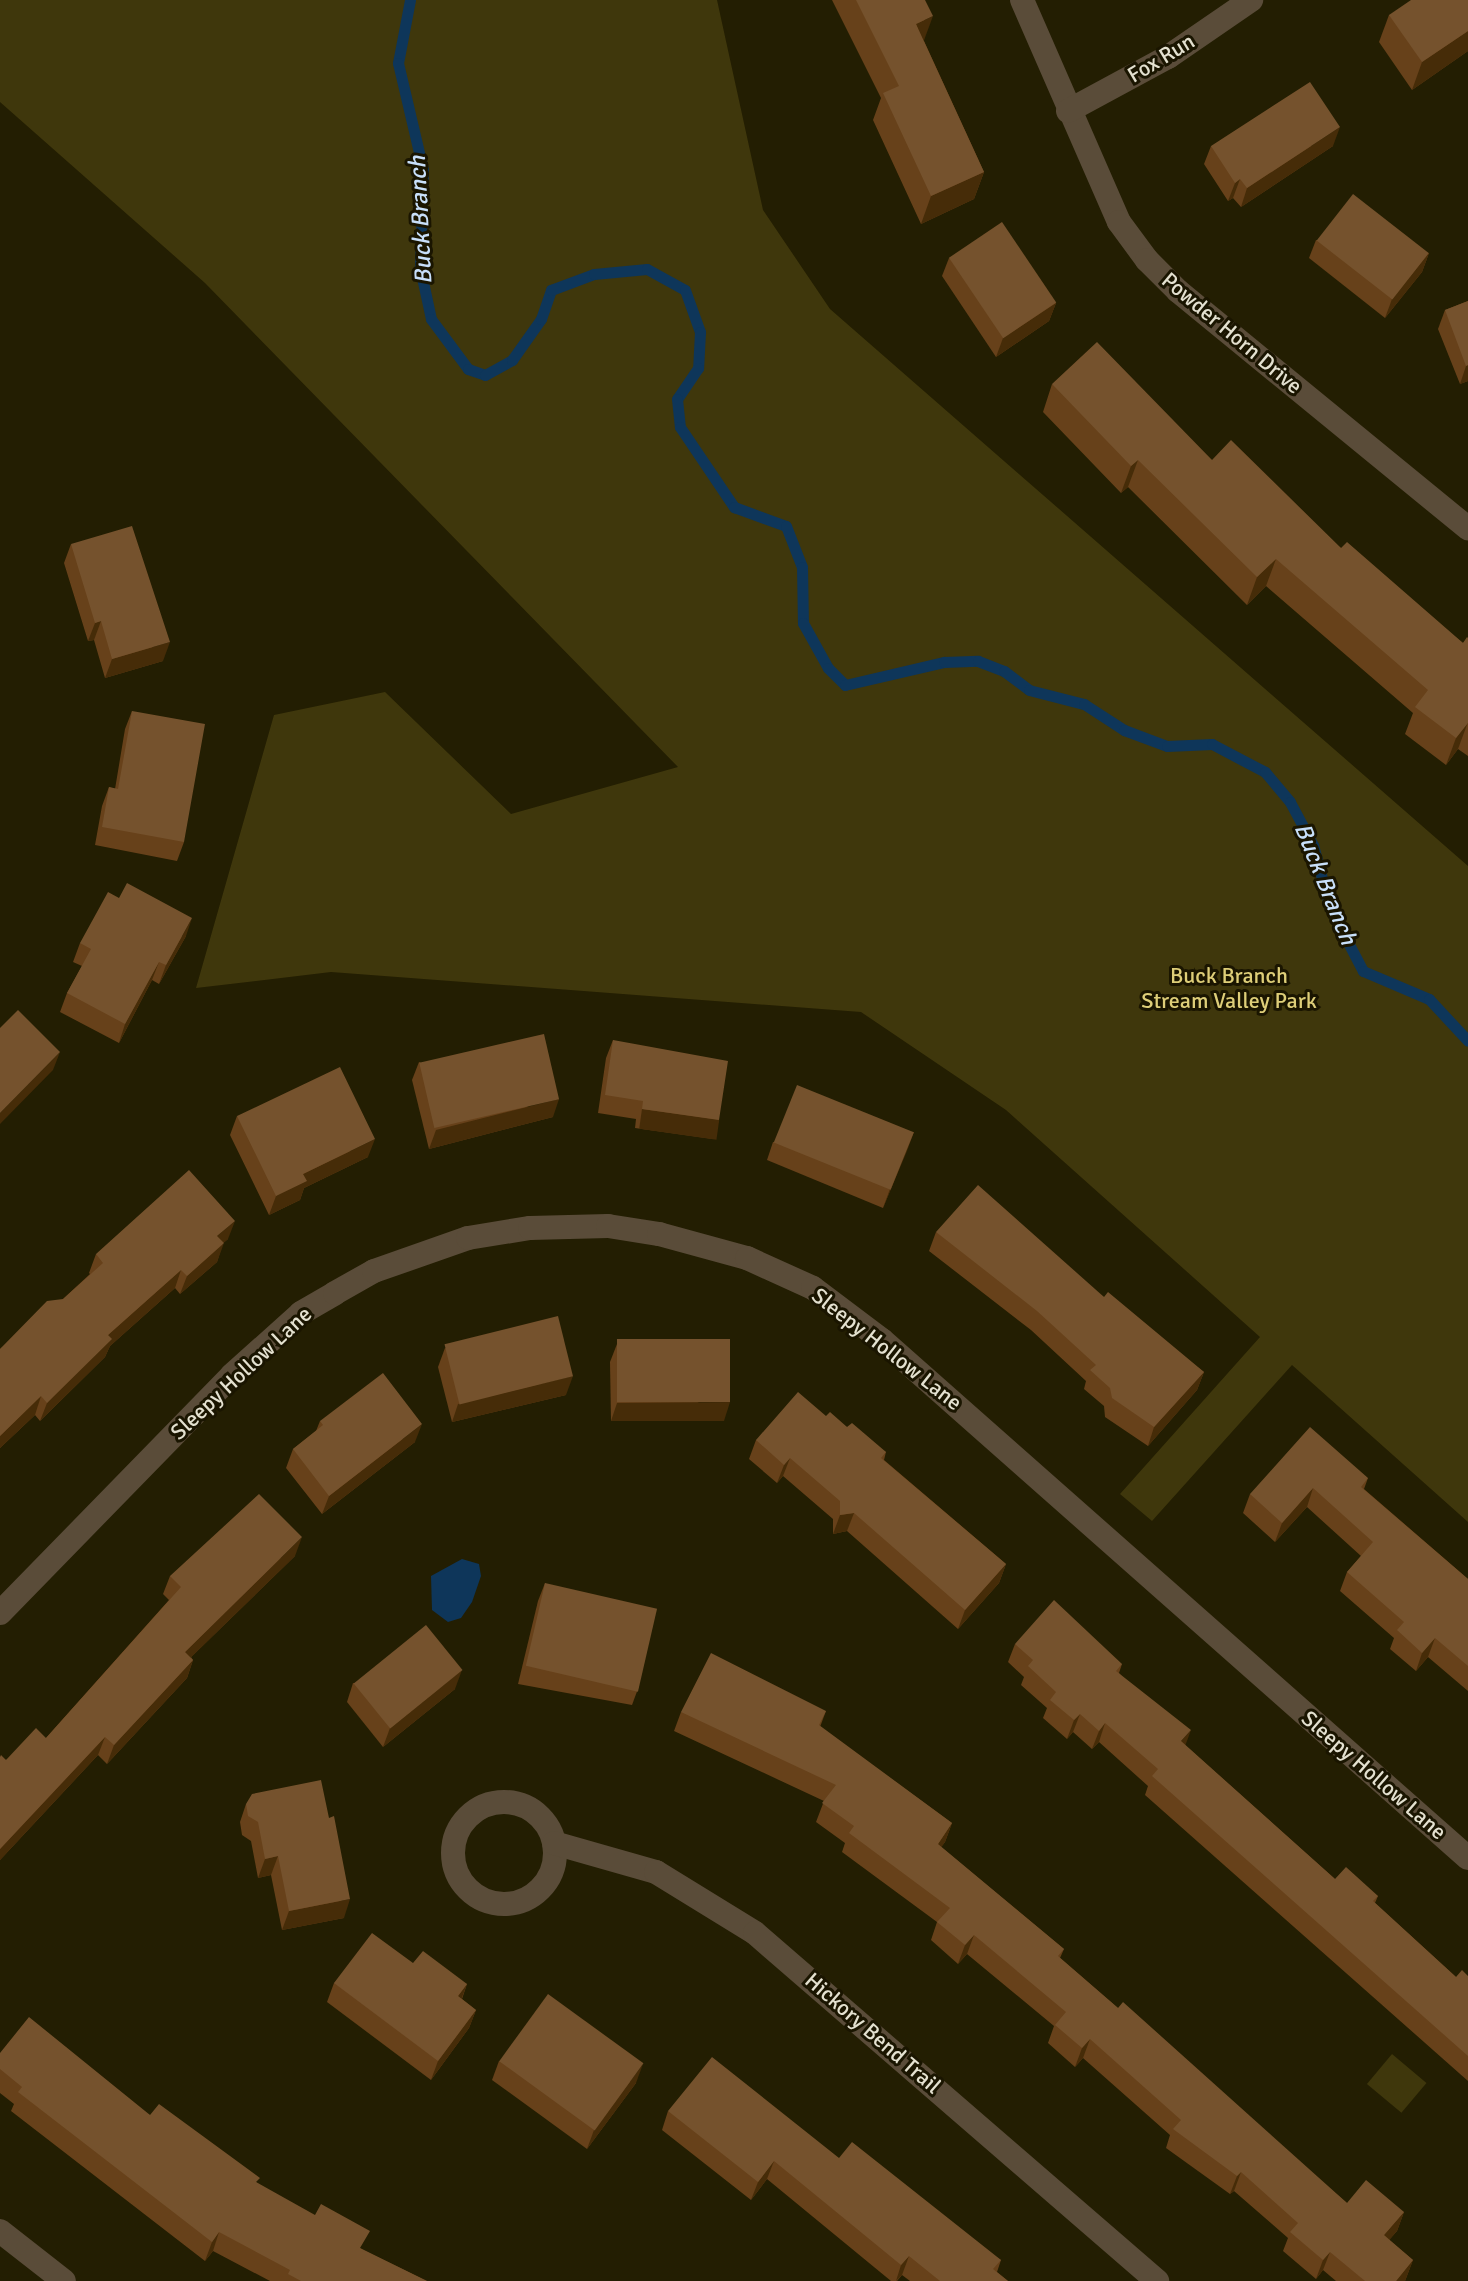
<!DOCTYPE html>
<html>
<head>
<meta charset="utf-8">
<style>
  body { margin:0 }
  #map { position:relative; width:1468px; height:2281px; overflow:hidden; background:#231e02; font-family:Signika,sans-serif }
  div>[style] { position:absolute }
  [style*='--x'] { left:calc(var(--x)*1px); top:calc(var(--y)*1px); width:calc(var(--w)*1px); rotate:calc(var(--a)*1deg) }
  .green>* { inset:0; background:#3f370c; transform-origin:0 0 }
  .water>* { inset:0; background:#0e365a }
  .stream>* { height:11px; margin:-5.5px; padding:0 5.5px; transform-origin:5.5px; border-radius:5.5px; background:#0e365a }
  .minor>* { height:24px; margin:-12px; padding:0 12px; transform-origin:12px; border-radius:12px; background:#5a4c39 }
  .minor>.ring { margin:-12px; padding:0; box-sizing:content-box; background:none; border:24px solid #5a4c39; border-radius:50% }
  .wall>* { inset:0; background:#67411a }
  .shaded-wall>* { inset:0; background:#462c08; transform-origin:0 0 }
  .building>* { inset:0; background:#75522d; transform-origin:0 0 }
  span { translate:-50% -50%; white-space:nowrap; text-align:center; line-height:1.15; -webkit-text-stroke:6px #1a1500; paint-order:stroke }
  .street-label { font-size:22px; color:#e4e1d0 }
  .park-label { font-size:22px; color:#dece78 }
  .water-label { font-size:24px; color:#c8dff9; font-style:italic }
</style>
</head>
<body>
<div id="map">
  <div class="green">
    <i style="clip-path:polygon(0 0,717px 0,763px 210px,830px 309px,1468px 866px,1468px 1522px,1292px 1365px,1152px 1521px,1120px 1494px,1260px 1337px,1006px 1110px,861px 1012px,331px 972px,196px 988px,274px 715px,385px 692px,511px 814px,678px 767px,205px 283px,0 102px)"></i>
    <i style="left:1392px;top:2054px;width:45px;height:39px;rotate:40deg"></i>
  </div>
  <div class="water">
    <i style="clip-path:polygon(462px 1559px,479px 1564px,481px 1576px,472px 1602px,461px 1618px,448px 1622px,432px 1610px,431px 1576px)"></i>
  </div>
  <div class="stream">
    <i style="--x:410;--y:0;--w:64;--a:100.8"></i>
    <i style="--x:398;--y:63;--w:110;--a:76.8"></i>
    <i style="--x:423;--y:170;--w:98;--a:91.8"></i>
    <i style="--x:420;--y:268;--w:52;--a:77.8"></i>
    <i style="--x:431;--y:319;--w:62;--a:53.5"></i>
    <i style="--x:468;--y:369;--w:18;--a:19"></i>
    <i style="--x:485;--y:375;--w:31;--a:-29"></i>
    <i style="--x:512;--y:360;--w:50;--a:-54.7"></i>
    <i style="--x:541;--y:319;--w:31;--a:-71"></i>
    <i style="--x:551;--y:290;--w:46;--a:-20.4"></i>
    <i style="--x:594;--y:274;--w:53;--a:-5.4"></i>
    <i style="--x:647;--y:269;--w:43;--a:28.9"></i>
    <i style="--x:685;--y:290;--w:45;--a:70.3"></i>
    <i style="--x:700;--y:332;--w:36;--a:93"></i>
    <i style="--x:698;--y:368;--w:37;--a:124"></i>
    <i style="--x:677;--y:399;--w:28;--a:84"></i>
    <i style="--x:680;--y:427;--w:97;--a:56"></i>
    <i style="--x:734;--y:507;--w:55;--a:20.1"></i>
    <i style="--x:786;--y:526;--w:44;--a:68.7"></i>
    <i style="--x:802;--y:567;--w:56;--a:89"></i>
    <i style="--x:803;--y:623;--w:51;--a:60.9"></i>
    <i style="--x:828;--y:668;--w:24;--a:45"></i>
    <i style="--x:845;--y:685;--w:102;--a:-13.1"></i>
    <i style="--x:944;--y:662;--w:34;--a:-2"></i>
    <i style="--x:978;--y:661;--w:28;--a:21"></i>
    <i style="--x:1004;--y:671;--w:31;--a:37"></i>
    <i style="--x:1029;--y:690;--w:57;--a:14.3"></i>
    <i style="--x:1084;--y:704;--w:48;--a:33"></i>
    <i style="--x:1124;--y:730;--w:46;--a:20.4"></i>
    <i style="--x:1167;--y:746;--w:45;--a:-2.5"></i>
    <i style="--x:1212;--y:744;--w:60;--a:27.8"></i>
    <i style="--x:1265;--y:772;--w:39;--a:50"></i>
    <i style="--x:1290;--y:802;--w:49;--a:61.9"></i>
    <i style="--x:1313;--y:845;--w:65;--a:74.9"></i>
    <i style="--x:1330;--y:908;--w:71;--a:62.4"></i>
    <i style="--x:1363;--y:971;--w:72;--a:23"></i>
    <i style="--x:1429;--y:999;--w:57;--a:47.1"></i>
  </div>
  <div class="minor">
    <i style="--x:1022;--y:0;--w:242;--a:66.4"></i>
    <i style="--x:1119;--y:222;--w:47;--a:53.6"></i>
    <i style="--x:1147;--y:260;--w:44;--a:45"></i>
    <i style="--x:1178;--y:291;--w:375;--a:39.3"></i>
    <i style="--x:1068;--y:111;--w:114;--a:-28.4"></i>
    <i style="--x:1168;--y:57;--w:101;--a:-34.5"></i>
    <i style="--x:0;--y:1613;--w:332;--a:-45.7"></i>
    <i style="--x:232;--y:1375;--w:93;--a:-41.9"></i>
    <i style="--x:301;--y:1313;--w:39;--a:-30"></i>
    <i style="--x:335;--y:1293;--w:45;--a:-29.4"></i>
    <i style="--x:374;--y:1271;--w:100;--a:-19.3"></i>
    <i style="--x:468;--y:1238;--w:63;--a:-9.2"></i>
    <i style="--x:530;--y:1228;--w:78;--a:-1.5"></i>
    <i style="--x:608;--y:1226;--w:52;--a:8.9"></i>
    <i style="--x:659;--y:1234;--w:91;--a:15.3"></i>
    <i style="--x:747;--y:1258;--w:72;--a:24.4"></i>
    <i style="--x:813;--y:1288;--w:86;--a:37"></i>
    <i style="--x:882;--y:1340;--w:782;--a:41.48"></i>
    <i class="ring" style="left:453px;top:1802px;width:78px;height:78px"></i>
    <i style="--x:554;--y:1843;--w:106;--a:15.9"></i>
    <i style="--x:656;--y:1872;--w:116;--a:31.6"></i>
    <i style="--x:755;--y:1933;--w:532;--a:40.88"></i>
    <i style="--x:0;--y:2231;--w:81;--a:38"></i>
  </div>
  <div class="wall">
    <i style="clip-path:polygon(832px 0,925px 0,924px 41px,984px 172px,974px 199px,921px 224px,873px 120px,881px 98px)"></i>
    <i style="clip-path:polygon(1468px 0,1468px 51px,1412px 90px,1379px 42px,1389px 15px)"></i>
    <i style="clip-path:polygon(1211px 146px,1333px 146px,1241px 207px,1233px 198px,1228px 201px,1204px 164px)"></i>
    <i style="clip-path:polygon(1316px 240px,1429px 253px,1422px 272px,1385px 318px,1309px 258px)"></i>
    <i style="clip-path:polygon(949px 258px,1056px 303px,1049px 321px,996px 357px,942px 276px)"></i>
    <i style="clip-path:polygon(1468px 301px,1468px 381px,1460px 384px,1438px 329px,1445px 310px)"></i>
    <i style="clip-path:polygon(1052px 384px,1212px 460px,1341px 548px,1463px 643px,1468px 638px,1468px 756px,1458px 749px,1446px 765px,1405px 734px,1413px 713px,1266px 586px,1247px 605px,1128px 487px,1121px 493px,1043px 412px)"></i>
    <i style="clip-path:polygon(71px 544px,163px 661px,105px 678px,94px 640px,88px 641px,64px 563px)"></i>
    <i style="clip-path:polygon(132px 711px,184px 842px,177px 861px,95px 845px,102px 806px,109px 787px,115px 789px,125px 729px)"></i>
    <i style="clip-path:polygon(186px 936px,159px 984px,152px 980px,119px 1043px,60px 1012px,67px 993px,82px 966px,73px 962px,80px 943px)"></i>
    <i style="clip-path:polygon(613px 1040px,719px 1120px,713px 1139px,635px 1128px,636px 1119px,598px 1113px,606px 1058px)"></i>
    <i style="clip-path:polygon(419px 1062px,553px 1117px,429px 1149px,412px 1080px)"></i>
    <i style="clip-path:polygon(237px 1116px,368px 1157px,304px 1188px,300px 1200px,269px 1215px,230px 1135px)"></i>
    <i style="clip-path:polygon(914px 1132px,883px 1208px,767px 1160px,773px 1142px)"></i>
    <i style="clip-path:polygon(936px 1232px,1104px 1297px,1204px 1372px,1197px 1390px,1148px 1446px,1105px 1417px,1104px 1406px,1084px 1389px,1086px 1381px,1031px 1330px,929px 1251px)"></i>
    <i style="clip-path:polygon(228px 1239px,223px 1243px,217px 1262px,180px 1294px,175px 1288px,110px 1346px,105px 1357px,40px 1421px,35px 1415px,0 1448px,0 1349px,63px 1299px,90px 1274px,89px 1273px,96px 1254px)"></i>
    <i style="clip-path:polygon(617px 1344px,724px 1421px,611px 1421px,610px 1362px)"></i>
    <i style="clip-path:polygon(445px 1348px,566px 1395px,452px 1422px,438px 1367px)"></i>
    <i style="clip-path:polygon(826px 1416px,847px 1427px,886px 1452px,884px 1460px,1006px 1564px,999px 1583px,958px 1629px,847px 1531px,833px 1534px,833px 1519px,783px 1476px,777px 1483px,749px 1459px,756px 1440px)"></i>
    <i style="clip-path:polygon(320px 1421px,415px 1442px,322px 1514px,286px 1468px,293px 1449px,316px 1431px)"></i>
    <i style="clip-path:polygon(1368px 1478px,1364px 1489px,1468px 1579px,1468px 1691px,1428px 1657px,1416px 1671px,1390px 1649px,1394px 1638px,1340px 1591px,1347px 1572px,1361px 1556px,1307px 1507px,1275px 1542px,1243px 1513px,1250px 1494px)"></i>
    <i style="clip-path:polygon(295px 1556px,191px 1657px,193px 1660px,187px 1678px,107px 1764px,98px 1755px,0 1860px,0 1757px,6px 1760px,46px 1738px,169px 1600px,163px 1594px,170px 1576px)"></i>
    <i style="clip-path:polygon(545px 1583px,639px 1686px,632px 1705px,518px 1684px,538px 1601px)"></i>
    <i style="clip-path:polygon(1015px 1644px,1122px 1664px,1119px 1673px,1185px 1745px,1335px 1879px,1378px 1896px,1375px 1903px,1456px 1977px,1468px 1976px,1468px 2081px,1145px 1795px,1148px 1786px,1099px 1742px,1092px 1749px,1073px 1732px,1067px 1739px,1043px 1718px,1047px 1708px,1021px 1685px,1024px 1677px,1008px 1662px)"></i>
    <i style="clip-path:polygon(353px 1683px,455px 1689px,383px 1747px,347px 1702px)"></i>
    <i style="clip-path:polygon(826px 1711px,820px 1727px,952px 1823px,945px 1842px,941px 1847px,1064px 1949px,1060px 1958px,1118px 2008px,1347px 2203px,1404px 2212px,1397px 2231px,1389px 2240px,1413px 2260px,1405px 2281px,1336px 2281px,1323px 2270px,1316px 2279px,1283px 2251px,1288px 2238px,1234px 2191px,1230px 2194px,1166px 2148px,1170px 2135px,1083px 2058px,1075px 2067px,1048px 2043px,1054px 2026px,967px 1954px,958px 1964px,931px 1940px,937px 1922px,842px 1852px,845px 1843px,816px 1822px,824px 1801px,674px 1731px,681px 1712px)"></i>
    <i style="clip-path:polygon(246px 1804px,329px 1818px,344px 1918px,282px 1930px,271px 1875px,258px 1878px,251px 1841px,242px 1835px,240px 1822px)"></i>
    <i style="clip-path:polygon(413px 1963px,467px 1984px,462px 1999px,476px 2010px,469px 2028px,431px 2080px,327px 2002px,334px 1983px)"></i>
    <i style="clip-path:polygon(0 2053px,150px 2115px,363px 2250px,427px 2281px,270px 2281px,213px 2251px,205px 2261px,11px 2111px,14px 2104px,0 2093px)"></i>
    <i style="clip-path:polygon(499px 2061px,636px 2083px,587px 2149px,492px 2080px)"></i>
    <i style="clip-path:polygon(668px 2111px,839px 2158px,1001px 2260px,997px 2272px,1008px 2281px,910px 2281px,902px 2275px,897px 2281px,891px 2281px,767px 2179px,751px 2200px,662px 2130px)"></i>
  </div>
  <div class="shaded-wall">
    <i style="clip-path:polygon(933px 16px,923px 43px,916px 24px)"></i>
    <i style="clip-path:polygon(1468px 31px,1468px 51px,1412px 90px,1422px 62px)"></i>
    <i style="clip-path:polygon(1340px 127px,1333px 146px,1241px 207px,1247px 188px)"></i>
    <i style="clip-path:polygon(984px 172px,974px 199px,921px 224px,931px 196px)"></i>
    <i style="clip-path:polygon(1240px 179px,1233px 198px,1228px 201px,1235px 183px)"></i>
    <i style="clip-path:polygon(1429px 253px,1422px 272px,1385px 318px,1392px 299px)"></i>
    <i style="clip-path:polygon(1056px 303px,1049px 321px,996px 357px,1003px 338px)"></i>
    <i style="clip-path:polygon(1468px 365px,1468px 381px,1460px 384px,1466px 366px)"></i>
    <i style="clip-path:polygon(1138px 460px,1128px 487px,1121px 493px,1131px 466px)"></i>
    <i style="clip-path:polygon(1276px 559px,1266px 586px,1247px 605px,1257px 577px)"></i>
    <i style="clip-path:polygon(101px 621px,94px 640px,88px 641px,95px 623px)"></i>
    <i style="clip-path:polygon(170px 642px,163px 661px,105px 678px,112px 659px)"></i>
    <i style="clip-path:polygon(1468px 722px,1458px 749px,1446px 765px,1456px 738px)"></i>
    <i style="clip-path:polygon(192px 918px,186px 936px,159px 984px,166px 965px)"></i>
    <i style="clip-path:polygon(159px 962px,152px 980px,119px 1043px,125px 1024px)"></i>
    <i style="clip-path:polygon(60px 1052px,53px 1070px,0 1124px,0 1113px)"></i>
    <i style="clip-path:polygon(559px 1099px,553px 1117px,429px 1149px,436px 1130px)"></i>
    <i style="left:642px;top:1109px;width:78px;height:20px;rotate:8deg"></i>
    <i style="clip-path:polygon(914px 1132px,907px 1151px,883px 1208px,890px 1189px)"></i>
    <i style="clip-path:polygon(375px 1139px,368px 1157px,304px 1188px,300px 1200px,269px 1215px,276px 1196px,303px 1174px)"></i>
    <i style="clip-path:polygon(235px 1221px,228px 1239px,210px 1255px,217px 1236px)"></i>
    <i style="clip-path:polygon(224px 1243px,217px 1262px,180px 1294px,187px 1276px)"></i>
    <i style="clip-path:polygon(181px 1270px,175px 1288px,110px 1346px,105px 1357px,40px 1421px,47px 1403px,108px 1335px)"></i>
    <i style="clip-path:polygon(1204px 1372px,1197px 1390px,1148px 1446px,1154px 1427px)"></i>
    <i style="clip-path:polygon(573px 1376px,566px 1395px,452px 1422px,458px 1404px)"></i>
    <i style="clip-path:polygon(41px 1396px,35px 1415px,0 1448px,0 1436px)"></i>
    <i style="clip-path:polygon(730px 1402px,724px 1421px,611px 1421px,617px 1403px)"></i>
    <i style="clip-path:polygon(422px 1424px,415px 1442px,322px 1514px,329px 1496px)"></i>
    <i style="clip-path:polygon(790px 1458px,783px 1476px,777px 1483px,784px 1465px)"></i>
    <i style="clip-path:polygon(1313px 1488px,1307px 1507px,1275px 1542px,1282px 1523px)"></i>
    <i style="clip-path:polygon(854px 1513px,847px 1531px,833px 1534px,840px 1515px)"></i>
    <i style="clip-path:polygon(302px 1537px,295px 1556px,178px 1670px,185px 1652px)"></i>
    <i style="clip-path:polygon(1006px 1564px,999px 1583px,958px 1629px,965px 1610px)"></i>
    <i style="clip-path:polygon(1435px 1638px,1428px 1657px,1416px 1671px,1422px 1653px)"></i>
    <i style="clip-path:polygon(193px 1660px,187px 1678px,107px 1764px,114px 1745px)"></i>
    <i style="clip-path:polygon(462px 1670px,455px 1689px,383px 1747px,390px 1728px)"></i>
    <i style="clip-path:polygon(1080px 1714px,1073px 1732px,1067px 1739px,1074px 1720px)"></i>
    <i style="clip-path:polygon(1105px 1723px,1099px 1742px,1092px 1749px,1099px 1731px)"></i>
    <i style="clip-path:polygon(1191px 1730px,1184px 1749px,1181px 1741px)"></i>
    <i style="clip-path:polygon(105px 1737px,98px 1755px,0 1860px,0 1849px)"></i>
    <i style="clip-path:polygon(952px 1823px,945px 1842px,931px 1862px,938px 1844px)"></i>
    <i style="clip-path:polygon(278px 1856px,271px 1875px,258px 1878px,265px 1859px)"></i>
    <i style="clip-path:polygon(350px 1899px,344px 1918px,282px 1930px,289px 1911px)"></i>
    <i style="clip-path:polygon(974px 1935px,967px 1954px,958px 1964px,965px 1945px)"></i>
    <i style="clip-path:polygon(467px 1984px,460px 2003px,458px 1996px)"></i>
    <i style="clip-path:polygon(476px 2010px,469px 2028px,431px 2080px,438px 2061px)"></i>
    <i style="clip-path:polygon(1090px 2039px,1083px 2058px,1075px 2067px,1082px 2048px)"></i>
    <i style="clip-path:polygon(643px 2064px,636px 2083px,587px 2149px,594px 2130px)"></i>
    <i style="clip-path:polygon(774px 2161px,767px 2179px,751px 2200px,758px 2182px)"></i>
    <i style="clip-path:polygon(1241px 2172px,1234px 2191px,1230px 2194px,1237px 2176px)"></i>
    <i style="clip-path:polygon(1404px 2212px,1397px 2231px,1377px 2254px,1384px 2235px)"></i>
    <i style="clip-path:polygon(219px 2232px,213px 2251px,205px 2261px,212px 2242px)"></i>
    <i style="clip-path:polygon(1330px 2252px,1323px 2270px,1316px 2279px,1323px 2260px)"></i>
    <i style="clip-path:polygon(909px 2256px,902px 2275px,896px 2281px,901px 2265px)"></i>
    <i style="clip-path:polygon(1413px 2260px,1405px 2281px,1396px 2281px)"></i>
  </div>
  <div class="building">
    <i style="clip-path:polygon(856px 0,925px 0,933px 16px,916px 24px,984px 172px,931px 196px,883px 93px,899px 86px)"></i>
    <i style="clip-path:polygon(1411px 0,1468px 0,1468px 31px,1422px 62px,1389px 15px)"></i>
    <i style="clip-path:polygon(1310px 82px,1340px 127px,1247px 188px,1240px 179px,1235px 183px,1211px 146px)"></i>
    <i style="left:1353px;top:194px;width:96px;height:59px;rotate:38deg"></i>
    <i style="left:1002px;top:222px;width:97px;height:64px;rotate:56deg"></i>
    <i style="clip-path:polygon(1468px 301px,1468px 365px,1466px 366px,1445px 310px)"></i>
    <i style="clip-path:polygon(1097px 342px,1212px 460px,1231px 440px,1341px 548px,1347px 542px,1463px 643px,1467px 637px,1468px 638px,1468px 723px,1456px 738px,1415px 707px,1428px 690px,1276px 559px,1257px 577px,1138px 460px,1131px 466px,1052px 384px)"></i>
    <i style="clip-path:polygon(132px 526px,170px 642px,112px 659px,101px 621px,95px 623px,71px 544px)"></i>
    <i style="clip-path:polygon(132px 711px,205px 724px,184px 842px,102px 827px,109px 787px,118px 789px)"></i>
    <i style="clip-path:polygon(127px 883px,192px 918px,166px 965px,159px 962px,125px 1024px,67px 993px,91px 949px,80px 943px,108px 892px,119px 898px)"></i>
    <i style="clip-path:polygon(18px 1010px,60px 1052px,0 1113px,0 1028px)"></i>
    <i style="left:544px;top:1034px;width:67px;height:128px;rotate:77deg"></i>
    <i style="clip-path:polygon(613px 1040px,728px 1061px,719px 1120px,642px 1109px,643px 1101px,605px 1095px)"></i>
    <i style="clip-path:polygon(340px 1067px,375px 1139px,303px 1174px,307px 1181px,276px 1196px,237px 1116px)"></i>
    <i style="left:797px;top:1085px;width:126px;height:62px;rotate:22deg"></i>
    <i style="clip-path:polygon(189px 1170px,235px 1221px,217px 1236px,224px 1243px,187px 1276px,181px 1270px,108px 1335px,112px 1339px,47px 1403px,41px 1396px,0 1436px,0 1349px,47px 1301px,63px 1299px,103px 1263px,96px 1254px)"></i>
    <i style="clip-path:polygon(978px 1185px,1104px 1297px,1108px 1292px,1204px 1372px,1154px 1427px,1112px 1398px,1110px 1388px,1090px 1370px,1096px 1365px,1037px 1311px,936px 1232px)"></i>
    <i style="left:558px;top:1316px;width:62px;height:117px;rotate:76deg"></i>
    <i style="left:730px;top:1339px;width:63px;height:113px;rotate:90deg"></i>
    <i style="clip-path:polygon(383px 1373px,422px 1424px,329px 1496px,293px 1449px,323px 1425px,320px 1421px)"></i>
    <i style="clip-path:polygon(798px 1392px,826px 1416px,830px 1412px,847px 1427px,852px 1423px,886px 1452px,881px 1458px,1006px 1564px,965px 1610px,854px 1513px,840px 1515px,840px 1501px,790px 1458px,784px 1465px,756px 1440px)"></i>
    <i style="clip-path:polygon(1310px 1427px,1368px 1478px,1361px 1487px,1468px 1579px,1468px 1666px,1435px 1638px,1422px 1653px,1397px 1630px,1404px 1622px,1347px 1572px,1373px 1542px,1313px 1488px,1282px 1523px,1250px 1494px)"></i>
    <i style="clip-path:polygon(259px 1494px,302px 1537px,185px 1652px,193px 1660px,114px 1745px,105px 1737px,0 1849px,0 1757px,1px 1755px,6px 1760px,36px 1728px,46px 1738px,181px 1587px,170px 1576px)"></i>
    <i style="left:545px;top:1583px;width:115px;height:85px;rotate:13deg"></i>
    <i style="clip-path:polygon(1054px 1600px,1122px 1664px,1116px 1671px,1191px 1730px,1181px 1741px,1335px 1879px,1346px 1867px,1378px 1896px,1373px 1901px,1456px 1977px,1462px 1970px,1468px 1976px,1468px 2056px,1152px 1776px,1158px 1769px,1105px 1723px,1099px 1731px,1080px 1714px,1074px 1720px,1050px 1700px,1056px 1692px,1028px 1666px,1033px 1660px,1015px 1644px)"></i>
    <i style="left:426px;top:1625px;width:58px;height:93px;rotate:51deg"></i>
    <i style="clip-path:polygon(711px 1653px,826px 1711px,819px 1725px,952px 1823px,938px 1844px,1064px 1949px,1058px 1956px,1118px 2008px,1123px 2002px,1347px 2203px,1366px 2180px,1404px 2212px,1384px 2235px,1413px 2260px,1396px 2281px,1365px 2281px,1330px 2252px,1323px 2260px,1290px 2232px,1298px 2223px,1241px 2172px,1237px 2176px,1173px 2129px,1181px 2120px,1090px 2039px,1082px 2048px,1055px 2025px,1066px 2012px,974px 1935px,965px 1945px,937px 1922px,950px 1908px,849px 1833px,854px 1826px,822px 1803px,836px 1785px,681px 1712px)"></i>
    <i style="clip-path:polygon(321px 1780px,329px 1818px,334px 1816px,350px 1899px,289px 1911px,278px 1856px,265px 1859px,258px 1822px,248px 1816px,246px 1804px,252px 1794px)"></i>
    <i style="clip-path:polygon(372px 1933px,413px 1963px,423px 1951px,467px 1984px,458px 1996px,476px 2010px,438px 2061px,334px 1983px)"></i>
    <i style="left:548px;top:1994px;width:118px;height:83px;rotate:36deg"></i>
    <i style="clip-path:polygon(29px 2017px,150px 2115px,159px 2104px,260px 2178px,256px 2182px,315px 2215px,321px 2204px,370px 2231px,360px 2248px,427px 2281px,301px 2281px,288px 2274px,290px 2270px,219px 2232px,212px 2242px,18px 2092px,22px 2087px,0 2069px,0 2053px)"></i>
    <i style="clip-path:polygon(712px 2057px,839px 2158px,852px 2142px,1001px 2260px,993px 2269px,1008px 2281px,940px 2281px,909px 2256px,901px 2265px,774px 2161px,758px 2182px,668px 2111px)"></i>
  </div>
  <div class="street-label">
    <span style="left:1161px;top:58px;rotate:-31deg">Fox Run</span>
    <span style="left:1232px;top:333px;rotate:40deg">Powder Horn Drive</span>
    <span style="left:887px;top:1349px;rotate:38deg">Sleepy Hollow Lane</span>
    <span style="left:241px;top:1373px;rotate:-43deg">Sleepy Hollow Lane</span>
    <span style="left:1374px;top:1775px;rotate:41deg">Sleepy Hollow Lane</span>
    <span style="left:873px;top:2033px;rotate:41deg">Hickory Bend Trail</span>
  </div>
  <div class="park-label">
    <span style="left:1229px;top:988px">Buck Branch<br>Stream Valley Park</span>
  </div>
  <div class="water-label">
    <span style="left:421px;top:220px;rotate:-93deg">Buck Branch</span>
    <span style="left:1325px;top:884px;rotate:68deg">Buck Branch</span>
  </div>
</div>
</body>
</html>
